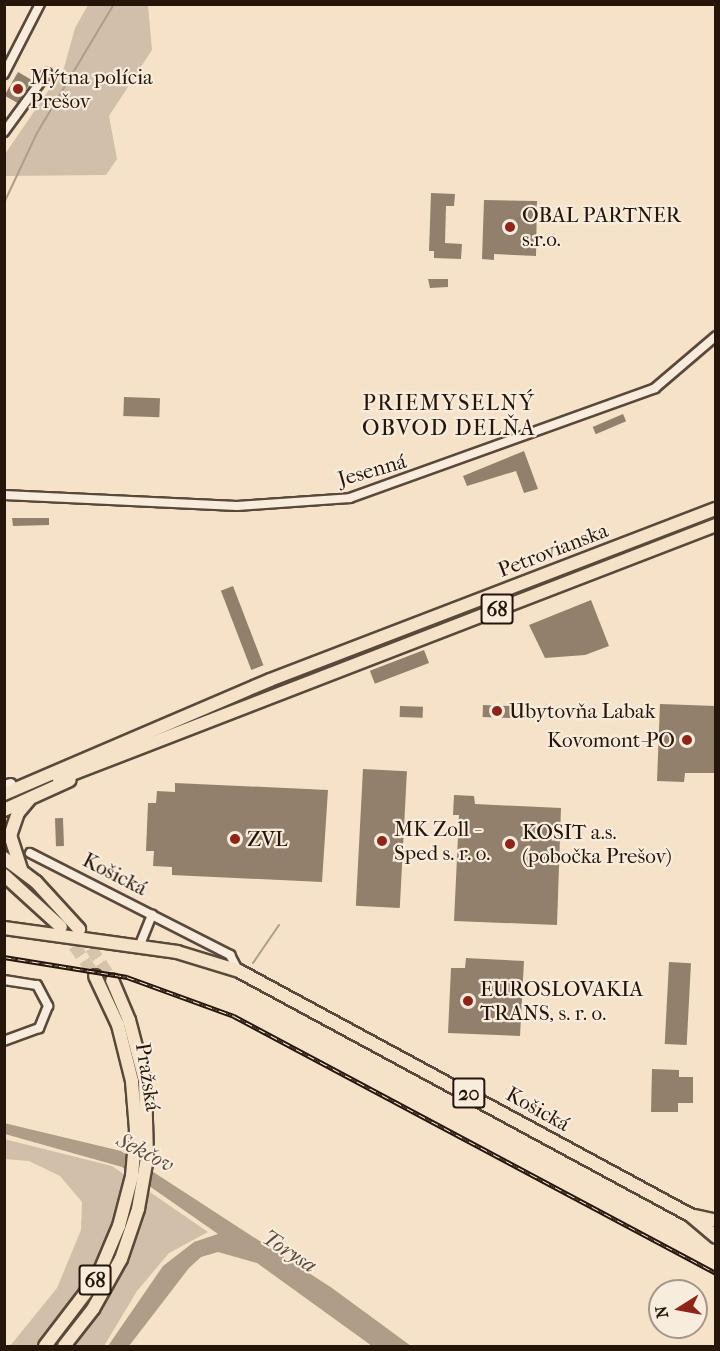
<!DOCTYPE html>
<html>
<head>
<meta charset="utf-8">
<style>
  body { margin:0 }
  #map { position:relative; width:720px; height:1351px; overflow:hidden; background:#f5e2c9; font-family:"IM FELL French Canon",serif }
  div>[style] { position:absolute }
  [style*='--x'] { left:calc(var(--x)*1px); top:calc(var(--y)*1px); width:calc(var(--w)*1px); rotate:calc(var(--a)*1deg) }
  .green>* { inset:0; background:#d2bfa9 }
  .water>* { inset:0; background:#af9d88 }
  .stream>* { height:2px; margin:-1px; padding:0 1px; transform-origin:1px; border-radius:1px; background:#af9d88 }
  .building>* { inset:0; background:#92806d; transform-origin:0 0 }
  .primary-tunnel>* { height:12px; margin-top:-6px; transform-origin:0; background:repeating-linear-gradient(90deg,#d6c3ac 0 12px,transparent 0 18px) }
  .roads { filter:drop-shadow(2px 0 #5a493a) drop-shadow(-2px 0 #5a493a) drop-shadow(0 2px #5a493a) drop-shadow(0 -2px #5a493a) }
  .street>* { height:8px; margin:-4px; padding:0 4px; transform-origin:4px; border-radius:4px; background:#f8ecdc }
  .secondary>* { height:10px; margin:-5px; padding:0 5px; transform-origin:5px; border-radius:5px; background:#f8ecdc }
  .primary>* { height:12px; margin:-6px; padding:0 6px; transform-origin:6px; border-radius:6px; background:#f5e2c9 }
  .rail>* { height:4.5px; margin-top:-2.25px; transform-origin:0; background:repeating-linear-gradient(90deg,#f8ecdc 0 7px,#26160a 0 14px); box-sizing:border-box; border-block:2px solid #26160a }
  .dots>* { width:16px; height:16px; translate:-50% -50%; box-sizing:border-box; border:3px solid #f8ecdc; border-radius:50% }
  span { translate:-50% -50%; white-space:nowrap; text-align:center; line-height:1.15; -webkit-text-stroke:4.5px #f8ecdc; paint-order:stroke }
  .shield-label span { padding:2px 4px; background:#f8ecdc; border:2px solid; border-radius:4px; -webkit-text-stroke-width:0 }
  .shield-label { font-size:20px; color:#26160a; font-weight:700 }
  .poi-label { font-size:21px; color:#26160a }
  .left { translate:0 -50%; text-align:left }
  .right { translate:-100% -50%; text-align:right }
  .street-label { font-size:21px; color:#26160a }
  .neighbourhood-label { font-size:22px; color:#26160a; letter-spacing:1.5px }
  .water-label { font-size:22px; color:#5d4c3c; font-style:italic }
  .frame { position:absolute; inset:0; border:6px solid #26160a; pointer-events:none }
  .north { position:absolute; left:648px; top:1279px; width:60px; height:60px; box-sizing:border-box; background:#f8ecdc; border:2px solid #a49688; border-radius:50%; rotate:259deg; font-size:16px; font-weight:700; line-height:24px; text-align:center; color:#26160a }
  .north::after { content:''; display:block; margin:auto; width:21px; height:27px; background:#8f2418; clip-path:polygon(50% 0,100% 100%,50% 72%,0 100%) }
</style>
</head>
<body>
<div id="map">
  <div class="green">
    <i style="clip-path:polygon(88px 5px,148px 5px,152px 50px,109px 116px,117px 159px,106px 175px,5px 176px,5px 154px,64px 68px,75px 28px)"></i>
    <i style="clip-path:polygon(4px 1139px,112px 1166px,208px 1232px,169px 1253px,137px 1291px,104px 1346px,10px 1346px,57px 1288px,81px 1230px,82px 1202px,60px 1176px,29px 1161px,5px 1159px)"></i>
  </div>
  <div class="water">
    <i style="clip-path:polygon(4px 1123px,121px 1151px,332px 1288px,411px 1346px,372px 1346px,257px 1263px,218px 1252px,201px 1257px,189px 1268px,129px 1346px,108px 1346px,163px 1266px,194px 1242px,218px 1234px,122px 1167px,5px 1134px)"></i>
  </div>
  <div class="stream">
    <i style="--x:4;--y:203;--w:77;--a:-64.8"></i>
    <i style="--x:37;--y:133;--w:150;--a:-59.2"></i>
    <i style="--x:4;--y:264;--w:50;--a:90"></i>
    <i style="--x:253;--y:963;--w:46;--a:-55.6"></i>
  </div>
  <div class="building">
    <i style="left:18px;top:72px;width:16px;height:27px;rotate:30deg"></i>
    <i style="clip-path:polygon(431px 193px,455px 194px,454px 206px,446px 206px,445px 243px,462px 244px,461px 259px,434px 258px,434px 251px,429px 251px)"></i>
    <i style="clip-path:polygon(484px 200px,537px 201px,536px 256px,494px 254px,494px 260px,482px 259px)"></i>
    <i style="clip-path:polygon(428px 279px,448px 279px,448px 287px,430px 288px)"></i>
    <i style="left:124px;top:397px;width:36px;height:19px;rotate:2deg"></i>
    <i style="left:623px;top:414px;width:8px;height:33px;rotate:67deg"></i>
    <i style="clip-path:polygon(524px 451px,538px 489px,524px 493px,516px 471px,467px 486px,463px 476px)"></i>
    <i style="clip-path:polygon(12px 518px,49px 518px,49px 525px,13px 526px)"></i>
    <i style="left:233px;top:586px;width:85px;height:13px;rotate:69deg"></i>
    <i style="clip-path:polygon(591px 600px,609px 646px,585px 655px,545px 658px,529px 625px)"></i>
    <i style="left:424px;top:650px;width:14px;height:58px;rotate:69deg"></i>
    <i style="clip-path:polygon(660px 704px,716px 706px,716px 773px,685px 773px,684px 782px,657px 781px)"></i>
    <i style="left:483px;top:705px;width:29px;height:12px;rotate:2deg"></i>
    <i style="left:400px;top:706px;width:23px;height:11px;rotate:2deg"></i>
    <i style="left:363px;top:769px;width:44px;height:137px;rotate:3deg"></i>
    <i style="clip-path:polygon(175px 783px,328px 790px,322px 882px,172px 875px,172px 867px,153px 866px,154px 851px,146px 851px,148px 803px,156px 803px,157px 791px,175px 792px)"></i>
    <i style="clip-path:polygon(454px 795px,474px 796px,475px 804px,561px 808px,557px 925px,454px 921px,459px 815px,453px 815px)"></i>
    <i style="left:63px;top:818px;width:28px;height:8px;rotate:88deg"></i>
    <i style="clip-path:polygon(466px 958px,524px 961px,520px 1036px,448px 1033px,451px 968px,465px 968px)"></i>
    <i style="left:669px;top:962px;width:22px;height:82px;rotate:3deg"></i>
    <i style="clip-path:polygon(652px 1069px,679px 1070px,679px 1077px,693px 1077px,693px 1103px,678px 1103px,678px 1112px,651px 1112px)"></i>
  </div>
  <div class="primary-tunnel">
    <i style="--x:64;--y:931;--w:55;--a:55.4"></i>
    <i style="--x:81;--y:933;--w:56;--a:56.6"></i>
  </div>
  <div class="roads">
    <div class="street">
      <i style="--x:4;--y:74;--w:79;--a:-62.8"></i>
      <i style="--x:4;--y:132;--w:73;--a:-53.9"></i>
      <i style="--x:4;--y:495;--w:233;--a:2.7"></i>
      <i style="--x:237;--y:506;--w:113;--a:-4"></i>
      <i style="--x:350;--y:498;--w:324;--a:-19.8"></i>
      <i style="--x:655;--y:388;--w:80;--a:-40.4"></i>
      <i style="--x:30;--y:853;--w:225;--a:27"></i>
      <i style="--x:230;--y:955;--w:17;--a:62"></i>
      <i style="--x:139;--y:947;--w:35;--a:-68"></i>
      <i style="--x:4;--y:980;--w:33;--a:9"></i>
      <i style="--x:37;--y:985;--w:24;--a:62"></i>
      <i style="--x:48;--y:1006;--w:24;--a:112"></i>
      <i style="--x:39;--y:1028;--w:37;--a:160"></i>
    </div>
    <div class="secondary">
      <i style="--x:4;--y:786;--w:7;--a:-16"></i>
    </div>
    <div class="primary">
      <i style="--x:59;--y:779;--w:704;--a:-21.14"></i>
      <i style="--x:4;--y:794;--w:289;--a:-23.2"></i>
      <i style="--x:270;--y:680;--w:478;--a:-21"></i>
      <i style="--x:4;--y:810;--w:72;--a:-24.4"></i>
      <i style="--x:4;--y:858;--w:40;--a:37"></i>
      <i style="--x:36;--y:882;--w:64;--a:47.5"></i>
      <i style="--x:21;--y:869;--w:35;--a:-108"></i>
      <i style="--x:10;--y:836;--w:24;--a:-71"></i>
      <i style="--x:18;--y:813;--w:16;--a:-50"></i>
      <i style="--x:4;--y:875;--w:77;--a:42.4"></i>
      <i style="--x:4;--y:928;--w:175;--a:7.9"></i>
      <i style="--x:177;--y:952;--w:65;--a:17"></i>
      <i style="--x:239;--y:971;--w:513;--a:28.41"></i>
      <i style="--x:690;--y:1215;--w:34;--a:40"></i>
      <i style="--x:695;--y:1216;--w:22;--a:13"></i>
      <i style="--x:45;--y:1346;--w:86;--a:-52.6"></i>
      <i style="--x:97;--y:1278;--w:56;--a:-67.1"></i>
      <i style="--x:119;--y:1226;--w:52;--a:-75.4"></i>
      <i style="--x:132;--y:1176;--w:46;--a:-85"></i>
      <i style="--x:136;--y:1130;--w:49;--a:-94.7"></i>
      <i style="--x:132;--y:1081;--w:58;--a:-104"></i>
      <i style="--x:118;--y:1025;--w:54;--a:-115.1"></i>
      <i style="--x:64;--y:1346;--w:47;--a:-51.9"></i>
      <i style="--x:93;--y:1309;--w:57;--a:-60.8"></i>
      <i style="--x:121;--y:1259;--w:53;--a:-71.2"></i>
      <i style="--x:138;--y:1209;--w:52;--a:-80"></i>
      <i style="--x:147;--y:1158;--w:77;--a:-91.5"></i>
      <i style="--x:145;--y:1081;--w:63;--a:-104.7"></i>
      <i style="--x:129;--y:1020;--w:43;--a:-113"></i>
    </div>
  </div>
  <div class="rail">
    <i style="--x:4;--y:957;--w:125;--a:9.2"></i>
    <i style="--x:127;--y:977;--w:114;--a:20"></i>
    <i style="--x:234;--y:1016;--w:546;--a:28.07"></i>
  </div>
  <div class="dots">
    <i style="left:18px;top:89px;background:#8f2418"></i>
    <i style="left:510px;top:227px;background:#8f2418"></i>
    <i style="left:497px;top:711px;background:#8f2418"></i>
    <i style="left:687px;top:740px;background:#8f2418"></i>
    <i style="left:235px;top:839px;background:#8f2418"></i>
    <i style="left:382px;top:841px;background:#8f2418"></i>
    <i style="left:510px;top:844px;background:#8f2418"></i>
    <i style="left:468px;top:1001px;background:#8f2418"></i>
  </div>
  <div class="shield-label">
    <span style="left:497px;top:609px">68</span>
    <span style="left:469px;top:1093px">20</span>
    <span style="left:95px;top:1280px">68</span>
  </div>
  <div class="poi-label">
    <span class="left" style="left:30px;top:89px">Mýtna polícia<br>Prešov</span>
    <span class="left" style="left:522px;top:227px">OBAL PARTNER<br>s.r.o.</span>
    <span class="left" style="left:509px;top:711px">Ubytovňa Labak</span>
    <span class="right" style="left:675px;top:740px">Kovomont-PO</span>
    <span class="left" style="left:394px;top:841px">MK Zoll -<br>Sped s. r. o.</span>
    <span class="left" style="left:522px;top:844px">KOSIT a.s.<br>(pobočka Prešov)</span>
    <span class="left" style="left:247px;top:839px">ZVL</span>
    <span class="left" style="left:480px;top:1001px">EUROSLOVAKIA<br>TRANS, s. r. o.</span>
  </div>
  <div class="street-label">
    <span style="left:372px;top:470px;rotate:-16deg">Jesenná</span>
    <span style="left:553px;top:550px;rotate:-21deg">Petrovianska</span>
    <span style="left:115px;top:874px;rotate:27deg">Košická</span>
    <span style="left:148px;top:1077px;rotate:81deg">Pražská</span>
    <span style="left:538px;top:1109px;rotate:29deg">Košická</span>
  </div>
  <div class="neighbourhood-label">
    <span style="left:449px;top:416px">PRIEMYSELNÝ<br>OBVOD DELŇA</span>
  </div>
  <div class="water-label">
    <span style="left:145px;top:1153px;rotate:27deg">Sekčov</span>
    <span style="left:289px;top:1252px;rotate:33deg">Torysa</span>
  </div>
  <div class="frame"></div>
  <div class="north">N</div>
</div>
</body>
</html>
